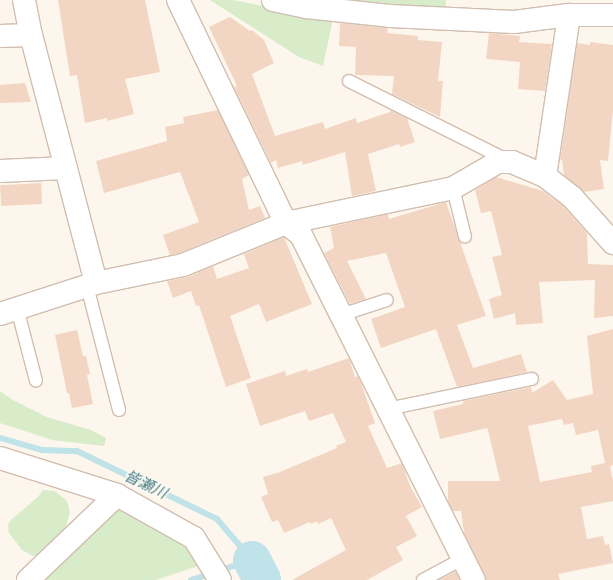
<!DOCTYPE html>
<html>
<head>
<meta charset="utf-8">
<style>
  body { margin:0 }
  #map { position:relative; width:613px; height:580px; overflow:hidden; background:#fdf6ec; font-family:"Open Sans","Noto Sans JP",sans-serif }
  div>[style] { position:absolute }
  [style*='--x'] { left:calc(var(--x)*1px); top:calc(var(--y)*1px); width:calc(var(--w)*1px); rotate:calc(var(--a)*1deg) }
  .green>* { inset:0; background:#d8ecc9 }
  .stream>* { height:6px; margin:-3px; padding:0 3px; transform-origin:3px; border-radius:3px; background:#bfe3e8 }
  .river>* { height:38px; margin:-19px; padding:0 19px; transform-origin:19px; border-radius:19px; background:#bfe3e8 }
  .building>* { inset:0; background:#f3d5c3; transform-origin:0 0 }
  .roads { filter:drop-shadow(1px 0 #d1beb0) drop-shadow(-1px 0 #d1beb0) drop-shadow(0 1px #d1beb0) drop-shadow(0 -1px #d1beb0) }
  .lane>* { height:12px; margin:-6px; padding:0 6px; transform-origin:6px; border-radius:6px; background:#fff }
  .street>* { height:22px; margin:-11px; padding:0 11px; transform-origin:11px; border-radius:11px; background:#fff }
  span { translate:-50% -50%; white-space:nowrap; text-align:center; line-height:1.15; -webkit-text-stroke:3.5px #fffaf3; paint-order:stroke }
  .water-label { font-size:15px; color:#437c86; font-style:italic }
</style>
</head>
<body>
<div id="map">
  <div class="green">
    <i style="clip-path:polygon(210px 0,232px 0,333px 19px,323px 66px,299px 57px)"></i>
    <i style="clip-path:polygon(316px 0,446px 0,445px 11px)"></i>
    <i style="clip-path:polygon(0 391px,13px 400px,47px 417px,91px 430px,106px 438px,104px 446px,52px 440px,0 423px)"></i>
    <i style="clip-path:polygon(43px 490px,55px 491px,67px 501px,70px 512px,66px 526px,44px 554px,33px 556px,22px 550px,9px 533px,8px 525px,11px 520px,38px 497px)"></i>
    <i style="clip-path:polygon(122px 505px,184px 538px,201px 565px,156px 580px,40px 580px)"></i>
  </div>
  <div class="stream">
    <i style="--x:0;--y:438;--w:44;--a:15.9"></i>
    <i style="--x:42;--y:450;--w:35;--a:2"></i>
    <i style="--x:77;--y:451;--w:156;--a:25.9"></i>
    <i style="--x:217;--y:519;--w:54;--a:49.5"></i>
    <i style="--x:252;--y:560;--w:35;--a:162"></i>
    <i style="--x:191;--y:580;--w:21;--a:-17"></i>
  </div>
  <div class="river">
    <i style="--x:252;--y:560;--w:22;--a:63"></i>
  </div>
  <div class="building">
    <i style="clip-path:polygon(58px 0,145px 0,160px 72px,125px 79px,134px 114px,107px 121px,107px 118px,85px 123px,77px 75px,70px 76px)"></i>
    <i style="clip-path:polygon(230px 17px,250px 31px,252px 30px,264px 40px,274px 63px,252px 74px,275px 136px,323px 122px,325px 129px,356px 118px,357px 123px,390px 112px,390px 110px,407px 118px,415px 142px,400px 147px,399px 144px,368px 154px,376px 191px,352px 196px,345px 152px,303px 165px,302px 161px,278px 168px,276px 160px,271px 163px,234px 87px,237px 86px,209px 27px)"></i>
    <i style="clip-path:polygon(340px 23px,388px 28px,387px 33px,418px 36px,418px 40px,442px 42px,438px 81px,443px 81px,440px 117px,392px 94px,394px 76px,355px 75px,356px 47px,339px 46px)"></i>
    <i style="clip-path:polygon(489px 33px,520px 36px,519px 42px,552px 44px,545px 91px,518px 89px,520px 62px,486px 59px)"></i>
    <i style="clip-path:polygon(590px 42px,613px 45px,613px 110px,608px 161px,600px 160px,604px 189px,584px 192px,564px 175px,562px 160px,560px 160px,577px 43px,590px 45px)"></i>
    <i style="clip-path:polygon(25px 83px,31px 102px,0 103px,0 85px)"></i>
    <i style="clip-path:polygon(218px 110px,249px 175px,242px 179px,249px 210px,260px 206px,265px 218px,179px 253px,170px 255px,163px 235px,199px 222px,180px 172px,104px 193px,96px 161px,167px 141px,165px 127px,184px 123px,183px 117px)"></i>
    <i style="clip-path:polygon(496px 177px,543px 191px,563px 206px,587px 233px,588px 264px,613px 265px,613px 316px,594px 318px,595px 280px,539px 282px,543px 323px,516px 325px,515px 313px,494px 319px,489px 299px,502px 295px,492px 257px,502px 255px,491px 211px,481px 213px,475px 190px)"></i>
    <i style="left:41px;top:183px;width:21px;height:41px;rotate:87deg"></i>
    <i style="clip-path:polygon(446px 202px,486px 316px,457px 325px,473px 368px,521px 354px,527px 372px,457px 387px,436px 329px,381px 348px,371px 319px,405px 307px,386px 253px,347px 261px,366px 299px,350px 304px,324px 253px,334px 248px,330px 227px,388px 214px,389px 219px)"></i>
    <i style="clip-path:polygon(284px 237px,312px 304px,266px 322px,259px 304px,230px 316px,251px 378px,226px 387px,199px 305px,196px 306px,191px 291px,173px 298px,167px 281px,188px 277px,213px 266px,217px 279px,249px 268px,244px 254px)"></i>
    <i style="clip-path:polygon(evenodd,613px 329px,613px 465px,610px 466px,613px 481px,613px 501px,581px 507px,587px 539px,603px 536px,605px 545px,609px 544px,613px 563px,558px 574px,560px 580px,486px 580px,464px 532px,461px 511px,453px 511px,448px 501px,448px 481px,500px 481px,489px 434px,487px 428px,440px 439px,433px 411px,463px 404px,463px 401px,531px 387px,532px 393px,553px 380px,567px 400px,593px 394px,587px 336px,613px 329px,562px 419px,564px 425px,573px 423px,576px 435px,598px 430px,605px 463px,591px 466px,592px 472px,540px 482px,528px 426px,562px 419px)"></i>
    <i style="clip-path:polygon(77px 330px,83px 356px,86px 356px,90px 374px,87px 375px,93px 404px,72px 408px,69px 393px,67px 393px,55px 335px)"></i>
    <i style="clip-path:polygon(349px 358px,355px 377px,358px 376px,361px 383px,375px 423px,368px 426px,387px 468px,402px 463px,410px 486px,422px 507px,406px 516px,417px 536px,396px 547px,403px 560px,367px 580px,292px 580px,346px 550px,331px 518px,318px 524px,317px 521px,311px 524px,310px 522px,284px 533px,278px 520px,272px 522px,261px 497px,268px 494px,263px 477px,280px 472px,337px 448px,336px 446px,346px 442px,333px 413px,309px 421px,305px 411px,260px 426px,246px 384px,285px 371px,286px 376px,307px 369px,308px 372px)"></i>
    <i style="clip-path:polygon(456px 571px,460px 580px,439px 580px)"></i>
  </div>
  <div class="roads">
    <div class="lane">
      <i style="--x:349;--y:81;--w:177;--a:26.6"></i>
      <i style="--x:453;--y:188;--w:50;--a:76.2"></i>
      <i style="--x:87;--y:286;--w:128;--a:75.5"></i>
      <i style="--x:17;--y:308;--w:75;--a:75.4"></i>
      <i style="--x:341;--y:315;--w:48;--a:-18.1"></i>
      <i style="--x:388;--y:409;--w:147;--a:-11.8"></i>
      <i style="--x:423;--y:580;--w:47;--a:-28.2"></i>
    </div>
    <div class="street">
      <i style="--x:24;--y:0;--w:36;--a:79"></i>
      <i style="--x:31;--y:35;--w:256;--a:75.3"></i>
      <i style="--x:178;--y:0;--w:248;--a:64.2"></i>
      <i style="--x:286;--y:223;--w:19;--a:39"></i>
      <i style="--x:301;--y:235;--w:386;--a:63.4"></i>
      <i style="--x:273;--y:0;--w:34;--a:12"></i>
      <i style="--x:306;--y:7;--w:84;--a:6.1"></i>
      <i style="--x:390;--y:16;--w:124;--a:2.8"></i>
      <i style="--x:514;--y:22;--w:55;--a:-7.3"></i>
      <i style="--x:0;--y:36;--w:31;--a:-2"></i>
      <i style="--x:0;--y:171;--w:66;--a:-2.6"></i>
      <i style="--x:545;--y:176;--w:163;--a:-81.5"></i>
      <i style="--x:569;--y:15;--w:44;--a:0"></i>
      <i style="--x:0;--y:314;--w:101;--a:-17.9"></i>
      <i style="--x:96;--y:283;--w:89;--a:-11.7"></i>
      <i style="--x:183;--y:265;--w:111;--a:-22.2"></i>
      <i style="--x:286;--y:223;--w:171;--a:-11.8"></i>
      <i style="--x:453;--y:188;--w:52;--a:-30"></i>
      <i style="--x:498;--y:162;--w:14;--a:0"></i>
      <i style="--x:512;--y:162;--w:36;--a:23"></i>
      <i style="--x:545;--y:176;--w:34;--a:38"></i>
      <i style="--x:572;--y:197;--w:62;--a:48.3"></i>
      <i style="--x:0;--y:458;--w:123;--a:17.5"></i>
      <i style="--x:117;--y:495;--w:88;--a:29.2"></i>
      <i style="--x:194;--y:538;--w:49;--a:58.2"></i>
      <i style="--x:28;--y:580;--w:123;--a:-43.7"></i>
    </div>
  </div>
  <div class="water-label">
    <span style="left:146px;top:484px;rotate:26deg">皆瀬川</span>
  </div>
</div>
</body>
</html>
